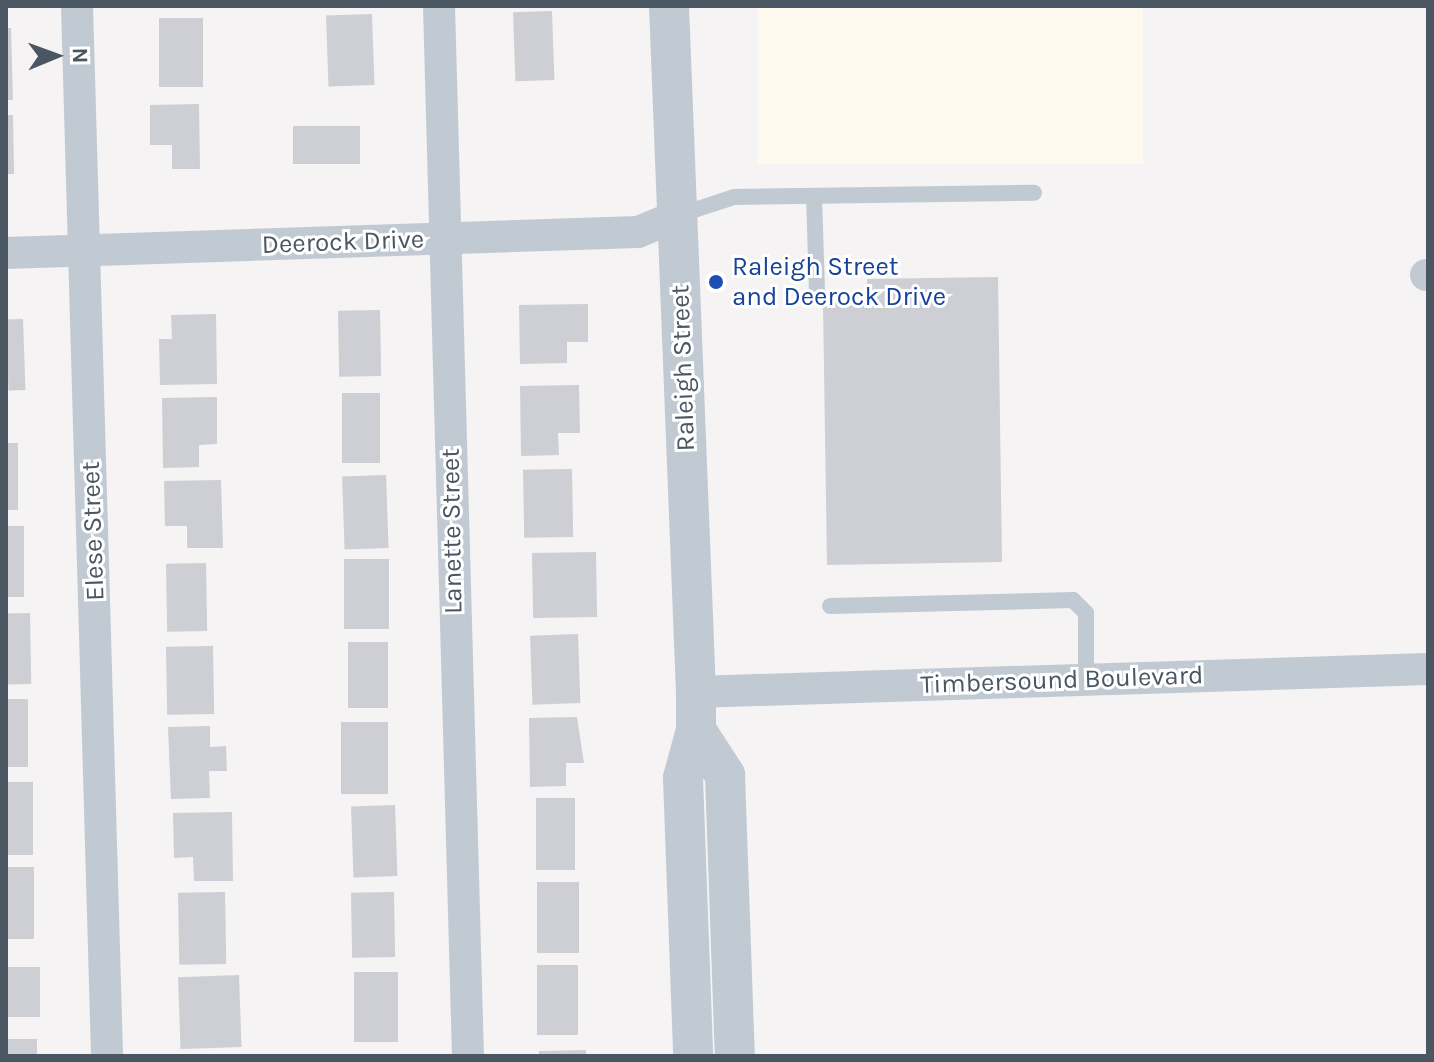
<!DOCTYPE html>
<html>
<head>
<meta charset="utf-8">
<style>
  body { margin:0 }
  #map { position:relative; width:1434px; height:1062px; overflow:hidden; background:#f5f3f3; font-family:Karla,sans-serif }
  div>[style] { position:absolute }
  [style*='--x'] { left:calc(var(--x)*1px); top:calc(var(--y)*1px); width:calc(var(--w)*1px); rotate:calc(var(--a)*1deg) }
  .commercial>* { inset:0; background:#fdf9ef; transform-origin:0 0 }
  .building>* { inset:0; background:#cdcfd5; transform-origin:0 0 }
  .service>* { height:16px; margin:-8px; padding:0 8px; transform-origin:8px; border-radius:8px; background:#c1cad2 }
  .minor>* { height:32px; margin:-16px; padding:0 16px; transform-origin:16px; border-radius:16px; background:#c1cad2 }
  .tertiary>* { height:40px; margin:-20px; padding:0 20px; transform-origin:20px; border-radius:20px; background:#c1cad2 }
  .dots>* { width:22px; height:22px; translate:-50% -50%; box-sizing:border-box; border:4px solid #fff; border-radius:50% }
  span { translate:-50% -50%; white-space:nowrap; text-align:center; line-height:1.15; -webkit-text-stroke:6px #fff; paint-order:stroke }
  .street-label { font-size:26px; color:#4a5661 }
  .transit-label { font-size:26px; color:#164399 }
  .left { translate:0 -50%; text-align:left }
  .frame { position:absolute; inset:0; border:8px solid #4a5661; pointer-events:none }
  .north { position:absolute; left:16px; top:16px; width:80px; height:80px; -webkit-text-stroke:6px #fff; paint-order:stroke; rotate:89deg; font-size:22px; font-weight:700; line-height:32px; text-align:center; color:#4a5661 }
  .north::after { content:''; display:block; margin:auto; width:28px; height:36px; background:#4a5661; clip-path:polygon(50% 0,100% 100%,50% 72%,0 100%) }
</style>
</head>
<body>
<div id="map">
  <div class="commercial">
    <i style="left:758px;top:6px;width:385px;height:158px"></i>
  </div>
  <div class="building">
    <i style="left:552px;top:11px;width:69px;height:39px;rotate:88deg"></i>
    <i style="left:372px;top:14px;width:71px;height:46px;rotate:88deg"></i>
    <i style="left:159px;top:18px;width:44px;height:69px"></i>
    <i style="clip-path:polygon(6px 28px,11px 28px,13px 100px,6px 100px)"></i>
    <i style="clip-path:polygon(199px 104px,200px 169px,172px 169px,172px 145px,150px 145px,150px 105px)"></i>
    <i style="left:13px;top:115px;width:59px;height:7px;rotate:89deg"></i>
    <i style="left:360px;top:126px;width:38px;height:67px;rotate:90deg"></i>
    <i style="clip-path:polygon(998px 277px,1002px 562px,827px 565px,823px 303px,867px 303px,867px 279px)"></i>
    <i style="clip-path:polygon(588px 304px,588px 342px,567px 342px,567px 363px,520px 364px,519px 305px)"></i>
    <i style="left:380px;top:310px;width:66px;height:42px;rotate:89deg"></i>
    <i style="clip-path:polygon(216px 314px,217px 384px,160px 385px,159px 339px,172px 339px,171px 315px)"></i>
    <i style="left:23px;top:319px;width:71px;height:17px;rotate:88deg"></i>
    <i style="clip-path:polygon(579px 385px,580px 433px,558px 433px,559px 455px,521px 456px,520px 386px)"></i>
    <i style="left:342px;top:393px;width:38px;height:70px"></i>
    <i style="clip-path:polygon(217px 397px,217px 444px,199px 445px,199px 467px,163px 468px,162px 398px)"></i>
    <i style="left:6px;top:443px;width:12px;height:67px"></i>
    <i style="left:572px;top:469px;width:68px;height:49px;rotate:89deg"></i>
    <i style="left:386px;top:475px;width:73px;height:44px;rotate:88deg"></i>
    <i style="clip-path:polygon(221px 480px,223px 548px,187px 548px,187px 526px,165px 526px,164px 481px)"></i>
    <i style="left:6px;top:526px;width:18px;height:71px"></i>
    <i style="left:596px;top:552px;width:65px;height:64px;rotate:89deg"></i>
    <i style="left:344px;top:559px;width:45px;height:70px"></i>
    <i style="left:206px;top:563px;width:68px;height:40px;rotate:89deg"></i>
    <i style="left:30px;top:613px;width:71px;height:24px;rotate:89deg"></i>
    <i style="left:578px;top:634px;width:69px;height:48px;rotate:88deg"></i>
    <i style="left:348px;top:642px;width:40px;height:66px"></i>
    <i style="left:213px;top:646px;width:68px;height:47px;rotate:89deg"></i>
    <i style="left:6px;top:699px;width:22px;height:68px"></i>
    <i style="clip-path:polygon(577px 717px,584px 763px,566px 763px,566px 786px,530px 787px,529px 718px)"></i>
    <i style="left:341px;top:722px;width:47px;height:72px"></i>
    <i style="clip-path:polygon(210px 726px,210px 747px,226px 746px,227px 771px,209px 771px,210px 798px,171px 799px,168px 727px)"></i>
    <i style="left:6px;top:782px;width:27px;height:73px"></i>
    <i style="left:536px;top:798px;width:39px;height:72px"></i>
    <i style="left:395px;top:805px;width:71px;height:44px;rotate:88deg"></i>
    <i style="clip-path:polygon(232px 812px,233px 881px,194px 881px,193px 857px,174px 858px,173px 813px)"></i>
    <i style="left:6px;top:867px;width:28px;height:72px"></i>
    <i style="left:537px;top:882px;width:42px;height:71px"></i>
    <i style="left:225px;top:892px;width:72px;height:47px;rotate:89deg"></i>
    <i style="left:394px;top:892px;width:65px;height:43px;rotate:89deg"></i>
    <i style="left:537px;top:965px;width:41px;height:70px"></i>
    <i style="left:40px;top:967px;width:50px;height:34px;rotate:90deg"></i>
    <i style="left:354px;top:972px;width:44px;height:70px"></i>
    <i style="left:239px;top:975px;width:72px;height:61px;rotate:88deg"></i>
    <i style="left:6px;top:1039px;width:31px;height:17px"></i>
    <i style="clip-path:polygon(586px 1050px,586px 1056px,539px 1056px,539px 1051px)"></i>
  </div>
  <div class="service">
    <i style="--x:814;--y:196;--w:96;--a:88.2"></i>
    <i style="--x:679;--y:215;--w:58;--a:-18.1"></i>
    <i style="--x:734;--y:197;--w:300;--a:-0.8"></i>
    <i style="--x:830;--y:606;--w:243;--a:-1.4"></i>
    <i style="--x:1073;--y:600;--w:18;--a:45"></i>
    <i style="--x:1086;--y:613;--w:67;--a:90"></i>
  </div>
  <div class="minor">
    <i style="--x:77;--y:6;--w:1050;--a:88.36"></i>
    <i style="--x:439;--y:6;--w:1050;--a:88.42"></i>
    <i style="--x:6;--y:253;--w:632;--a:-1.9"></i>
    <i style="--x:638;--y:232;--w:42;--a:-22.3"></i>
    <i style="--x:1426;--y:275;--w:2;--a:0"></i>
    <i style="--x:696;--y:692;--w:732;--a:-1.8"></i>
  </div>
  <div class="tertiary">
    <i style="--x:669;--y:6;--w:687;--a:87.75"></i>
    <i style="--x:696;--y:692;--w:38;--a:90"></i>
    <i style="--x:696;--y:730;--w:50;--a:105.2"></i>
    <i style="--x:683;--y:778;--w:278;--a:87.9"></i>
    <i style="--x:696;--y:730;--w:54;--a:57.2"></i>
    <i style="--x:725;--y:775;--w:281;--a:88"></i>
  </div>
  <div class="dots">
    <i style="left:716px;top:282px;background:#1a4fb4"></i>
  </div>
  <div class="street-label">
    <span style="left:343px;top:242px;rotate:-2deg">Deerock Drive</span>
    <span style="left:683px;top:368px;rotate:-92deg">Raleigh Street</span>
    <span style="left:93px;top:531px;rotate:-92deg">Elese Street</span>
    <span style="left:452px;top:531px;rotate:-91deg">Lanette Street</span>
    <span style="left:1062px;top:680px;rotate:-2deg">Timbersound Boulevard</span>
  </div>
  <div class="transit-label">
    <span class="left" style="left:732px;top:282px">Raleigh Street<br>and Deerock Drive</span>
  </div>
  <div class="frame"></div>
  <div class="north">N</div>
</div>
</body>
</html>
